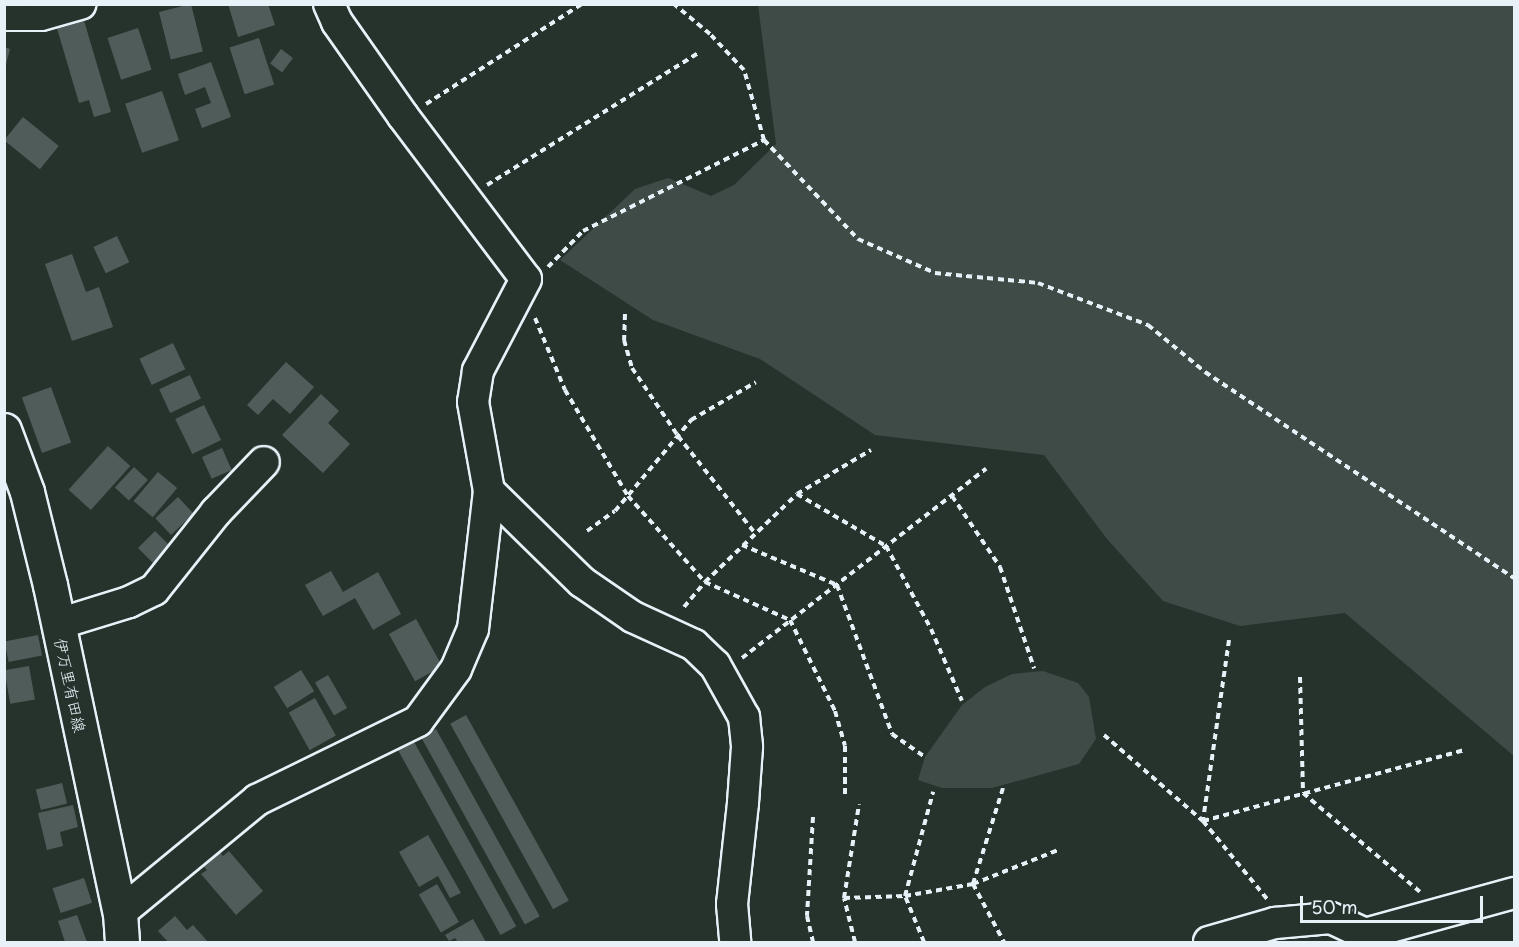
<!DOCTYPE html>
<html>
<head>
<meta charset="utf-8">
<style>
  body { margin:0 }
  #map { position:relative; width:1519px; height:947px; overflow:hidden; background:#26332d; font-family:"Playpen Sans","Klee One",sans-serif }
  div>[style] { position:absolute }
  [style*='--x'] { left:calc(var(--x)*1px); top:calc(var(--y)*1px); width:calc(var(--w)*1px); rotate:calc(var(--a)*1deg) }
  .green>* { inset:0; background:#3e4b47 }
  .building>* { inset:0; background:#505c59; transform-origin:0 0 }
  .path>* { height:4px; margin-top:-2px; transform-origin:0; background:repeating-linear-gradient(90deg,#e8f1f8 0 6px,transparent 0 10.5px) }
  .roads { filter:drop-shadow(2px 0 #e8f1f8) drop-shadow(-2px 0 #e8f1f8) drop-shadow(0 2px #e8f1f8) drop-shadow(0 -2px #e8f1f8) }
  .minor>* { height:30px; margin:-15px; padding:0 15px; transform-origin:15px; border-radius:15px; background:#26332d }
  .major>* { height:33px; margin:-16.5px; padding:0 16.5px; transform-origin:16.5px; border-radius:16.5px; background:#26332d }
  span { translate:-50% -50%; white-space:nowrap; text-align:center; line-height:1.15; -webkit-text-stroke:4.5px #26332d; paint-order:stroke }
  .street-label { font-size:16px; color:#e8f1f8 }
  .frame { position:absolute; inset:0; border:6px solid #e8f1f8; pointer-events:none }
  .scale { position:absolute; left:1300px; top:896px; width:183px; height:27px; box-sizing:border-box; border:3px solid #e8f1f8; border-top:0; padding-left:8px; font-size:18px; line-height:21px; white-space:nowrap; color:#e8f1f8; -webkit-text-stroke:4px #26332d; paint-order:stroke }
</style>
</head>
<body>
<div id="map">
  <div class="green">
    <i style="clip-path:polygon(758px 5px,1514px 5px,1514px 756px,1345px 613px,1240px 626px,1163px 601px,1107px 539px,1044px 455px,875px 435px,760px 359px,653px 320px,560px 260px,635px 189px,668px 178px,711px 196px,734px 185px,776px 144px)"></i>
    <i style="clip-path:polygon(1043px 671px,1078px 683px,1089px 697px,1096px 739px,1079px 764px,992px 788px,942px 788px,918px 780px,925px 757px,962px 705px,985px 687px,1012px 674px)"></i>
  </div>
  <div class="building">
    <i style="left:191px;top:4px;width:49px;height:33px;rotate:76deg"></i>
    <i style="clip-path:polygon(228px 4px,268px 4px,275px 25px,238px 37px)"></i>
    <i style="clip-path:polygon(83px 17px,111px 112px,94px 117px,89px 100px,79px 103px,56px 25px)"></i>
    <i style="left:138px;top:28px;width:44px;height:32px;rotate:72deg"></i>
    <i style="left:259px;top:38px;width:49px;height:31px;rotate:72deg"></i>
    <i style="clip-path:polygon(4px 47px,10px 49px,5px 68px,4px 68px)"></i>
    <i style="left:281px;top:49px;width:15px;height:18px;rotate:37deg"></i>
    <i style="clip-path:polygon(211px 62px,231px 117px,202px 128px,195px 109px,211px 103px,205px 87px,185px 95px,178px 74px)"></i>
    <i style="left:162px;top:91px;width:52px;height:39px;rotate:71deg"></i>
    <i style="left:23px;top:117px;width:46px;height:30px;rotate:39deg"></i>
    <i style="left:117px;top:236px;width:29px;height:26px;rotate:65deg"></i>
    <i style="clip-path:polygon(72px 254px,86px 292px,99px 287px,113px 327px,72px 341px,45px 264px)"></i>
    <i style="left:173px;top:343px;width:29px;height:37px;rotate:65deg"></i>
    <i style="clip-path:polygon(286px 362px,314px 387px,290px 414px,273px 399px,258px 415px,247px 405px)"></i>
    <i style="left:190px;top:375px;width:26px;height:34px;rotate:65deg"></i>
    <i style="left:51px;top:387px;width:59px;height:31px;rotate:70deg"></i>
    <i style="clip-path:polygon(321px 394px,339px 411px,328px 423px,350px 444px,323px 473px,282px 435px)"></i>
    <i style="left:204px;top:405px;width:39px;height:32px;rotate:64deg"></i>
    <i style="left:108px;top:446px;width:30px;height:59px;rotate:42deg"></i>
    <i style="left:222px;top:448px;width:24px;height:22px;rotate:66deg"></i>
    <i style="left:134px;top:467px;width:19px;height:28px;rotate:43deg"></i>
    <i style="left:158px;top:472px;width:25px;height:38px;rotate:40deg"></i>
    <i style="left:178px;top:497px;width:23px;height:31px;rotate:47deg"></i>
    <i style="left:155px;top:531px;width:24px;height:24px;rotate:45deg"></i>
    <i style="clip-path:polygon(331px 571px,343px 592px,378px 572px,401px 614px,373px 630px,355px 598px,323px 616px,305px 585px)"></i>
    <i style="left:416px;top:619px;width:54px;height:31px;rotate:61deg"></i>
    <i style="left:38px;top:635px;width:21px;height:34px;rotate:79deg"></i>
    <i style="left:29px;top:666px;width:34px;height:25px;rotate:80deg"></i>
    <i style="left:301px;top:670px;width:25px;height:32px;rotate:58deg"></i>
    <i style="left:328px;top:675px;width:38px;height:15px;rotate:60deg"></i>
    <i style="left:315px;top:698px;width:43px;height:30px;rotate:61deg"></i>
    <i style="left:466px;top:715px;width:212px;height:18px;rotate:61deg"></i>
    <i style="left:436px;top:729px;width:214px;height:17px;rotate:61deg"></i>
    <i style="left:413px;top:740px;width:213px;height:18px;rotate:61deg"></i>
    <i style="left:62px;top:783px;width:21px;height:27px;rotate:76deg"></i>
    <i style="clip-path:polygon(73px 805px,78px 827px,60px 832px,63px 846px,47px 850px,38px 813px)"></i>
    <i style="clip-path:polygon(428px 835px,461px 893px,450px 898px,438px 876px,419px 887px,399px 852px)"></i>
    <i style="clip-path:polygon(212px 844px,223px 856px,229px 851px,263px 891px,236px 915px,201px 874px,207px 870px,196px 858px)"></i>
    <i style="left:84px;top:878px;width:26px;height:33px;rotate:72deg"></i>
    <i style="left:437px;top:884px;width:44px;height:21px;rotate:60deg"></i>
    <i style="clip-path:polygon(77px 915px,87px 942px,65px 942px,58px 921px)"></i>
    <i style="clip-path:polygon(175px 916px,187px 930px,193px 925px,208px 942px,168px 942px,158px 931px)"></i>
    <i style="clip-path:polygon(473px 919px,486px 942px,458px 942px,455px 938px,449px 941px,445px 935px)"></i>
  </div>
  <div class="path">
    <i style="--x:426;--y:104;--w:185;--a:-32.7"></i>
    <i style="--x:764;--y:140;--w:137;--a:46.5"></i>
    <i style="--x:858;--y:239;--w:84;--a:23.8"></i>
    <i style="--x:935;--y:273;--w:103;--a:5.5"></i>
    <i style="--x:1038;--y:283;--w:118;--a:20.9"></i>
    <i style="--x:1148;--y:325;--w:74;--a:39.5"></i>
    <i style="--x:1205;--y:372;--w:371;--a:33.7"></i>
    <i style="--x:487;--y:185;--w:251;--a:-32"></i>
    <i style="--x:548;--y:267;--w:50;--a:-45.8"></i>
    <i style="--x:583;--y:231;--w:203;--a:-26.7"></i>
    <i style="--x:764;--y:140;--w:73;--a:-105.9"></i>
    <i style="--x:744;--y:70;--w:50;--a:-133.4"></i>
    <i style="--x:710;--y:34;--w:47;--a:-140.2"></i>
    <i style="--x:625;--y:314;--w:26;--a:92"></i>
    <i style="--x:624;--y:340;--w:29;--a:74"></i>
    <i style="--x:632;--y:368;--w:82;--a:55.9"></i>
    <i style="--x:678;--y:436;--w:124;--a:51.6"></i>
    <i style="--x:535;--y:318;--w:78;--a:67.4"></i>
    <i style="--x:565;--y:390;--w:123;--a:59.3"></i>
    <i style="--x:628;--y:496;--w:115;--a:48.2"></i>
    <i style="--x:705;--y:582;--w:93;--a:24.1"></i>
    <i style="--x:790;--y:620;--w:102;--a:63.7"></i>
    <i style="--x:835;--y:711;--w:36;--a:74"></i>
    <i style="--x:845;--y:746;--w:49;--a:90"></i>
    <i style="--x:797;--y:494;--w:103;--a:30.3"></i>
    <i style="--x:886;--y:546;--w:94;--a:61.5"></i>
    <i style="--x:931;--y:629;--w:78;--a:66.7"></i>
    <i style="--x:952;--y:496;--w:86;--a:55.9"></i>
    <i style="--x:1000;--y:567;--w:107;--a:71.4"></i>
    <i style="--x:587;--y:531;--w:34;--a:-36"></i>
    <i style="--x:615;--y:511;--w:119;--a:-50.1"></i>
    <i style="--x:691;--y:420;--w:75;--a:-30.3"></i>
    <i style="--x:742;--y:545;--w:103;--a:22.8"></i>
    <i style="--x:837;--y:585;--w:159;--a:69.7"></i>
    <i style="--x:892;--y:734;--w:40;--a:34.9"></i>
    <i style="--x:684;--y:607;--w:33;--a:-50"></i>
    <i style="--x:705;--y:582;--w:127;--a:-43.7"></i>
    <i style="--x:797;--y:494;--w:86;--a:-30.7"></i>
    <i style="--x:1229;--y:640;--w:183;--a:98.2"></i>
    <i style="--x:1203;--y:821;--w:101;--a:50.6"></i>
    <i style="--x:742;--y:658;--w:309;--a:-37.8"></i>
    <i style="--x:1300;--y:677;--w:116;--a:88.5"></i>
    <i style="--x:1303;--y:793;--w:153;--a:40.2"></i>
    <i style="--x:1104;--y:735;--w:131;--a:41"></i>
    <i style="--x:1203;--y:821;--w:270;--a:-15.2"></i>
    <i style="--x:1003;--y:788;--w:101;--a:107.4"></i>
    <i style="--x:973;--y:884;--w:66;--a:61.9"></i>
    <i style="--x:813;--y:817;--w:99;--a:93.5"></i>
    <i style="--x:807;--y:916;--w:27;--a:77"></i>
    <i style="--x:844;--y:898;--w:61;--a:-1.9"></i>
    <i style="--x:905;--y:896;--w:69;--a:-10"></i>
    <i style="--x:973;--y:884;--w:92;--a:-21.8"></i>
    <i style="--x:855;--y:942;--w:45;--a:-104"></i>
    <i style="--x:844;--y:898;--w:95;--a:-80.9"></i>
    <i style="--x:924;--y:942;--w:50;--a:-112.4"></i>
    <i style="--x:905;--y:896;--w:108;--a:-74.9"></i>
  </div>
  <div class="roads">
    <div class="minor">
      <i style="--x:329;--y:4;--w:20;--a:66"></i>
      <i style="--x:337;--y:22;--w:115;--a:54.9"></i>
      <i style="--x:403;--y:116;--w:204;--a:53"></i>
      <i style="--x:526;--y:279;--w:104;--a:117.6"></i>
      <i style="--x:478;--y:371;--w:31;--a:99"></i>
      <i style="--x:473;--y:402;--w:90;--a:79.8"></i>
      <i style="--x:4;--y:15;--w:37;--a:0"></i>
      <i style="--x:41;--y:15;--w:41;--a:-15.8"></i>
      <i style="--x:58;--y:624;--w:74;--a:-17.2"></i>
      <i style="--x:129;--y:602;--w:28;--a:-26"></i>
      <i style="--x:154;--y:590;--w:100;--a:-51.5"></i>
      <i style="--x:216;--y:512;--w:69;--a:-46.2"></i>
      <i style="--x:120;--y:913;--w:178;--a:-39.5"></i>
      <i style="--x:257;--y:800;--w:179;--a:-26.1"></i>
      <i style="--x:418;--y:721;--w:64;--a:-53.8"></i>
      <i style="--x:456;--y:669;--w:43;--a:-67"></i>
      <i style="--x:473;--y:629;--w:139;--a:-83.4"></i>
      <i style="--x:489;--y:491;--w:130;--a:44.4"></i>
      <i style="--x:582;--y:582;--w:62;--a:34.5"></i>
      <i style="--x:633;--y:617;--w:67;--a:24.7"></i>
      <i style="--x:694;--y:645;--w:29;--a:44"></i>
      <i style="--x:715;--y:665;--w:60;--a:60.9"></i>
      <i style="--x:744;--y:717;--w:30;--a:84"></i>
      <i style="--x:747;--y:747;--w:56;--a:94.1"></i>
      <i style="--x:743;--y:803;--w:102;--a:96.2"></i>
      <i style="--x:732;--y:904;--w:38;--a:85"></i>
      <i style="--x:1209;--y:942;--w:69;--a:-16.1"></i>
      <i style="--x:1275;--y:923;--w:56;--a:-5.1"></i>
      <i style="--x:1331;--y:918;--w:38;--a:25"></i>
      <i style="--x:1365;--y:934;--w:155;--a:-15.4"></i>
    </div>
    <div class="major">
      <i style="--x:4;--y:430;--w:66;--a:69.6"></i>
      <i style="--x:27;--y:492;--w:96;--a:76.1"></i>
      <i style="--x:50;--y:585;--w:335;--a:78"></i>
      <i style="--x:120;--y:913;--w:29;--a:86"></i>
    </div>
  </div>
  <div class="street-label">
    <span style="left:71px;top:685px;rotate:78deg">伊万里有田線</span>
  </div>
  <div class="frame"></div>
  <div class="scale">50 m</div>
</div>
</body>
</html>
